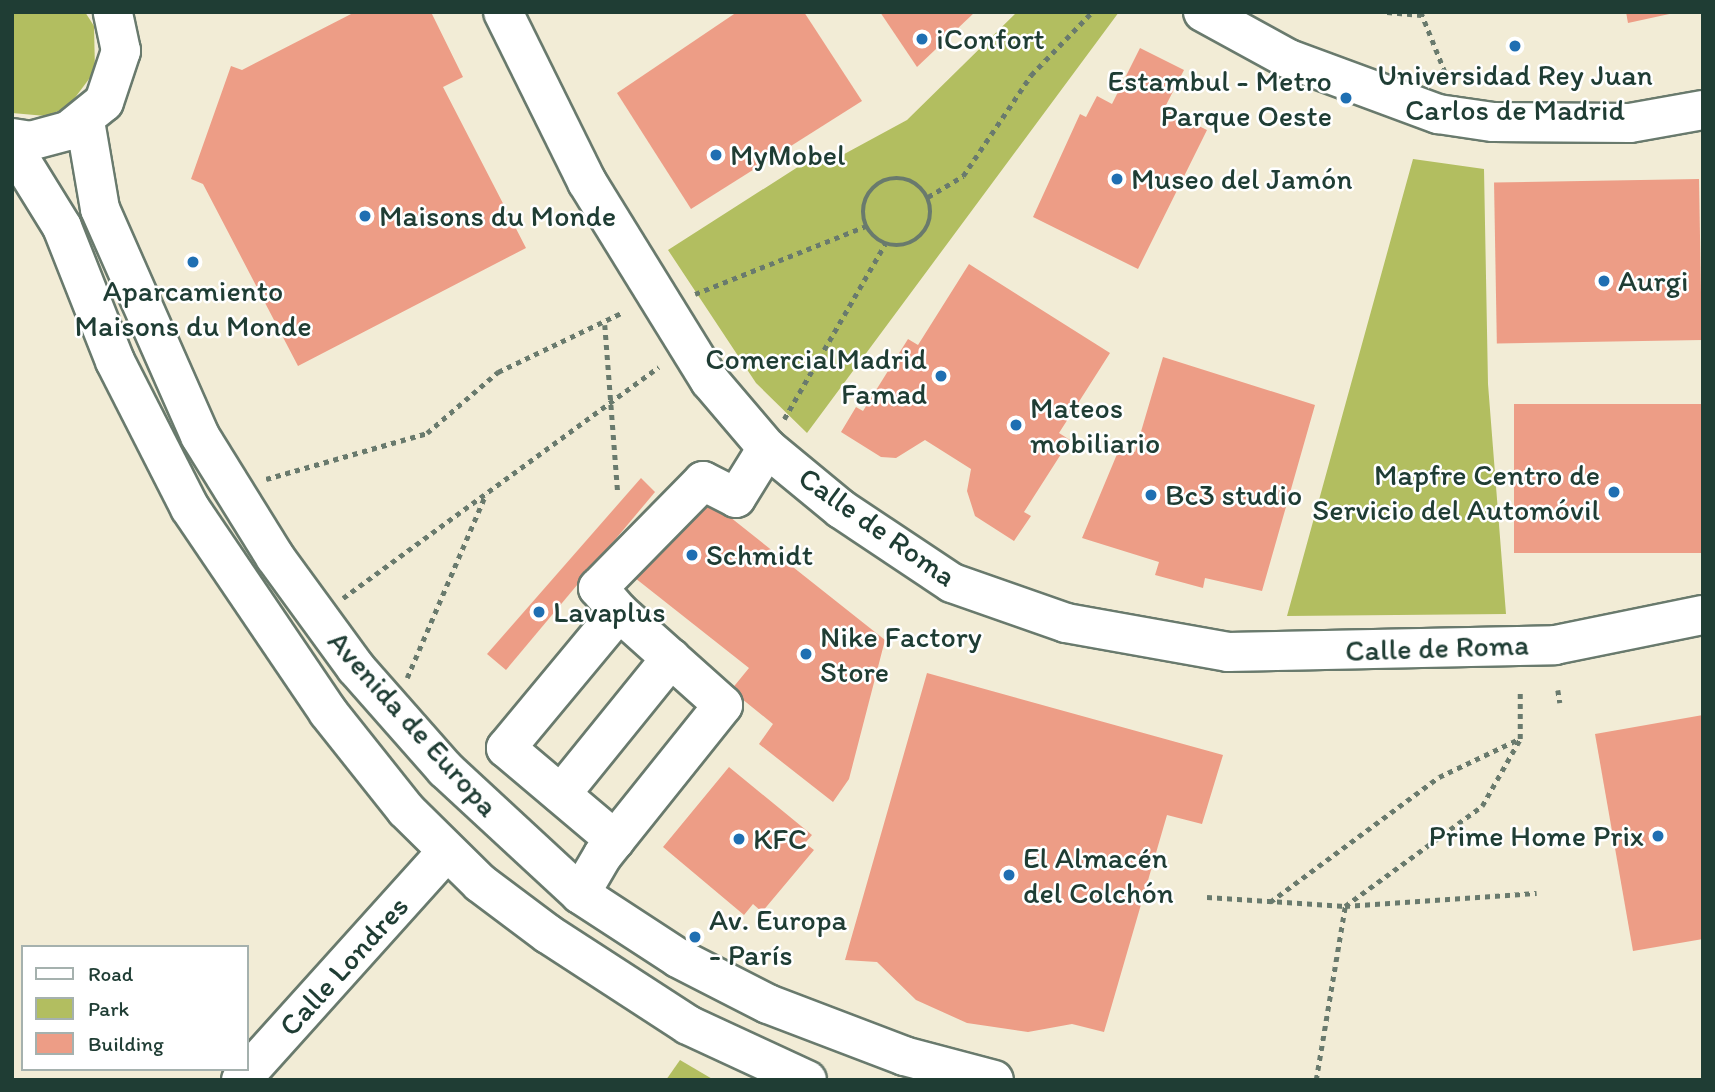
<!DOCTYPE html>
<html>
<head>
<meta charset="utf-8">
<style>
  body { margin:0 }
  #map { position:relative; width:1715px; height:1092px; overflow:hidden; background:#f2ecd6; font-family:Itim,sans-serif }
  div>[style] { position:absolute }
  [style*='--x'] { left:calc(var(--x)*1px); top:calc(var(--y)*1px); width:calc(var(--w)*1px); rotate:calc(var(--a)*1deg) }
  .green>* { inset:0; background:#b2be60 }
  .building>* { inset:0; background:#ed9d86; transform-origin:0 0 }
  .path>* { height:4.5px; margin-top:-2.25px; transform-origin:0; background:repeating-linear-gradient(90deg,#697a6d 0 5px,transparent 0 10px) }
  .path>.ring { margin:-2.25px; padding:0; box-sizing:content-box; background:none; border:4.5px solid #697a6d; border-radius:50% }
  .roads { filter:drop-shadow(2px 0 #697a6d) drop-shadow(-2px 0 #697a6d) drop-shadow(0 2px #697a6d) drop-shadow(0 -2px #697a6d) }
  .minor>* { height:38px; margin:-19px; padding:0 19px; transform-origin:19px; border-radius:19px; background:#fff }
  .dots>* { width:19px; height:19px; translate:-50% -50%; box-sizing:border-box; border:4px solid #fff; border-radius:50% }
  span { translate:-50% -50%; white-space:nowrap; text-align:center; line-height:1.15; -webkit-text-stroke:5px #fff; paint-order:stroke }
  .poi-label { font-size:30px; color:#1f3d34 }
  .left { translate:0 -50%; text-align:left }
  .right { translate:-100% -50%; text-align:right }
  .street-label { font-size:30px; color:#1f3d34 }
  .frame { position:absolute; inset:0; border:14px solid #1f3d34; pointer-events:none }
  .legend { position:absolute; left:21px; top:945px; width:228px; height:126px; box-sizing:border-box; background:#fff; border:2px solid #a5b1ae; margin:0; padding:9px 12px; list-style:none; font-size:21px; color:#1f3d34 }
  .legend li { display:flex; align-items:center; gap:14px; height:35px }
  .legend b { width:35px; border:2px solid #a5b1ae }
</style>
</head>
<body>
<div id="map">
  <div class="green">
    <i style="clip-path:polygon(12px 12px,85px 12px,94px 26px,95px 71px,68px 107px,46px 116px,12px 113px)"></i>
    <i style="clip-path:polygon(1017px 12px,1119px 12px,807px 433px,756px 383px,668px 250px,815px 156px,824px 165px,907px 120px)"></i>
    <i style="clip-path:polygon(1413px 159px,1484px 169px,1488px 384px,1506px 614px,1287px 616px)"></i>
    <i style="clip-path:polygon(680px 1060px,714px 1080px,666px 1080px)"></i>
  </div>
  <div class="building">
    <i style="clip-path:polygon(355px 12px,431px 12px,463px 77px,443px 87px,526px 248px,298px 366px,203px 184px,191px 179px,231px 66px,242px 70px)"></i>
    <i style="clip-path:polygon(737px 12px,804px 12px,862px 101px,691px 209px,617px 93px)"></i>
    <i style="clip-path:polygon(880px 12px,975px 12px,917px 67px)"></i>
    <i style="clip-path:polygon(1626px 12px,1673px 12px,1674px 13px,1628px 23px)"></i>
    <i style="clip-path:polygon(1140px 48px,1184px 70px,1164px 109px,1207px 130px,1138px 269px,1033px 217px,1080px 114px,1086px 117px,1097px 96px,1112px 104px)"></i>
    <i style="left:1699px;top:179px;width:161px;height:205px;rotate:89deg"></i>
    <i style="clip-path:polygon(969px 264px,1110px 353px,1059px 433px,1070px 440px,1024px 512px,1031px 516px,1014px 541px,975px 516px,967px 491px,971px 469px,925px 440px,896px 458px,881px 457px,841px 432px,856px 407px,863px 411px,908px 339px,918px 345px)"></i>
    <i style="clip-path:polygon(1163px 357px,1315px 405px,1262px 591px,1205px 578px,1203px 588px,1155px 575px,1159px 562px,1082px 538px,1120px 447px,1135px 452px)"></i>
    <i style="left:1703px;top:404px;width:149px;height:189px;rotate:90deg"></i>
    <i style="clip-path:polygon(641px 478px,655px 492px,506px 670px,487px 654px)"></i>
    <i style="clip-path:polygon(701px 494px,885px 640px,849px 779px,833px 802px,759px 744px,773px 724px,731px 690px,749px 668px,635px 578px)"></i>
    <i style="clip-path:polygon(927px 673px,1223px 755px,1202px 824px,1167px 815px,1104px 1032px,1072px 1024px,1028px 1032px,967px 1023px,916px 1000px,877px 962px,845px 960px)"></i>
    <i style="clip-path:polygon(1703px 715px,1703px 939px,1633px 951px,1595px 734px)"></i>
    <i style="clip-path:polygon(729px 767px,812px 835px,805px 843px,814px 850px,762px 912px,753px 904px,744px 915px,663px 847px)"></i>
  </div>
  <div class="path">
    <i style="--x:1387;--y:12;--w:34;--a:5"></i>
    <i style="--x:1421;--y:12;--w:72;--a:68.1"></i>
    <i class="ring" style="left:863px;top:178px;width:63.5px;height:63.5px"></i>
    <i style="--x:928;--y:197;--w:41;--a:-31"></i>
    <i style="--x:963;--y:176;--w:122;--a:-56"></i>
    <i style="--x:1031;--y:75;--w:88;--a:-45.9"></i>
    <i style="--x:695;--y:294;--w:184;--a:-21.7"></i>
    <i style="--x:605;--y:325;--w:169;--a:85.6"></i>
    <i style="--x:784;--y:419;--w:202;--a:-60"></i>
    <i style="--x:266;--y:479;--w:167;--a:-15.9"></i>
    <i style="--x:427;--y:433;--w:94;--a:-40.7"></i>
    <i style="--x:498;--y:372;--w:136;--a:-25.6"></i>
    <i style="--x:343;--y:598;--w:391;--a:-36.2"></i>
    <i style="--x:407;--y:678;--w:200;--a:-66.8"></i>
    <i style="--x:1558;--y:690;--w:13;--a:81"></i>
    <i style="--x:1207;--y:897;--w:138;--a:3.7"></i>
    <i style="--x:1345;--y:906;--w:192;--a:-3.9"></i>
    <i style="--x:1270;--y:902;--w:210;--a:-36.5"></i>
    <i style="--x:1439;--y:777;--w:89;--a:-25.4"></i>
    <i style="--x:1316;--y:1080;--w:176;--a:-80.5"></i>
    <i style="--x:1345;--y:906;--w:170;--a:-36.1"></i>
    <i style="--x:1482;--y:806;--w:77;--a:-60.4"></i>
    <i style="--x:1520;--y:739;--w:48;--a:-90"></i>
  </div>
  <div class="roads">
    <div class="minor">
      <i style="--x:503;--y:12;--w:190;--a:63.7"></i>
      <i style="--x:587;--y:182;--w:234;--a:58.3"></i>
      <i style="--x:710;--y:381;--w:88;--a:49.6"></i>
      <i style="--x:767;--y:448;--w:96;--a:39.5"></i>
      <i style="--x:841;--y:509;--w:133;--a:33.7"></i>
      <i style="--x:952;--y:583;--w:121;--a:19.3"></i>
      <i style="--x:1066;--y:623;--w:165;--a:10.1"></i>
      <i style="--x:1228;--y:652;--w:327;--a:-1.2"></i>
      <i style="--x:1555;--y:645;--w:151;--a:-11.5"></i>
      <i style="--x:1203;--y:12;--w:98;--a:28.7"></i>
      <i style="--x:1289;--y:59;--w:159;--a:20.3"></i>
      <i style="--x:1438;--y:114;--w:56;--a:8.3"></i>
      <i style="--x:1493;--y:122;--w:137;--a:0.4"></i>
      <i style="--x:1630;--y:123;--w:74;--a:-10.1"></i>
      <i style="--x:85;--y:121;--w:89;--a:80.3"></i>
      <i style="--x:100;--y:209;--w:248;--a:66.2"></i>
      <i style="--x:200;--y:436;--w:142;--a:58.2"></i>
      <i style="--x:275;--y:557;--w:137;--a:53.9"></i>
      <i style="--x:356;--y:668;--w:135;--a:48.6"></i>
      <i style="--x:445;--y:769;--w:184;--a:42.8"></i>
      <i style="--x:580;--y:894;--w:117;--a:33.1"></i>
      <i style="--x:678;--y:958;--w:101;--a:27.1"></i>
      <i style="--x:768;--y:1004;--w:146;--a:20.9"></i>
      <i style="--x:904;--y:1056;--w:93;--a:14.9"></i>
      <i style="--x:12;--y:138;--w:18;--a:9"></i>
      <i style="--x:30;--y:141;--w:39;--a:-15"></i>
      <i style="--x:68;--y:131;--w:46;--a:-38.9"></i>
      <i style="--x:104;--y:102;--w:54;--a:-71.6"></i>
      <i style="--x:121;--y:51;--w:40;--a:-102"></i>
      <i style="--x:12;--y:146;--w:95;--a:58.3"></i>
      <i style="--x:62;--y:227;--w:144;--a:68.4"></i>
      <i style="--x:115;--y:361;--w:165;--a:63"></i>
      <i style="--x:190;--y:508;--w:246;--a:55.9"></i>
      <i style="--x:328;--y:712;--w:125;--a:51.5"></i>
      <i style="--x:406;--y:810;--w:104;--a:44.6"></i>
      <i style="--x:480;--y:883;--w:85;--a:36.9"></i>
      <i style="--x:548;--y:934;--w:167;--a:33"></i>
      <i style="--x:688;--y:1025;--w:131;--a:24.8"></i>
      <i style="--x:619;--y:612;--w:32;--a:-131"></i>
      <i style="--x:598;--y:588;--w:150;--a:-45.5"></i>
      <i style="--x:703;--y:481;--w:37;--a:27"></i>
      <i style="--x:736;--y:498;--w:59;--a:-58.2"></i>
      <i style="--x:561;--y:794;--w:175;--a:-51"></i>
      <i style="--x:580;--y:894;--w:45;--a:-59.5"></i>
      <i style="--x:603;--y:855;--w:192;--a:-51.3"></i>
      <i style="--x:723;--y:705;--w:140;--a:-138.2"></i>
      <i style="--x:619;--y:612;--w:177;--a:129.7"></i>
      <i style="--x:506;--y:748;--w:143;--a:40.2"></i>
      <i style="--x:241;--y:1080;--w:307;--a:-48"></i>
    </div>
  </div>
  <div class="dots">
    <i style="left:922px;top:39px;background:#1f6fb2"></i>
    <i style="left:1515px;top:46px;background:#1f6fb2"></i>
    <i style="left:1346px;top:98px;background:#1f6fb2"></i>
    <i style="left:716px;top:155px;background:#1f6fb2"></i>
    <i style="left:1117px;top:179px;background:#1f6fb2"></i>
    <i style="left:365px;top:216px;background:#1f6fb2"></i>
    <i style="left:193px;top:262px;background:#1f6fb2"></i>
    <i style="left:1604px;top:281px;background:#1f6fb2"></i>
    <i style="left:941px;top:376px;background:#1f6fb2"></i>
    <i style="left:1016px;top:425px;background:#1f6fb2"></i>
    <i style="left:1614px;top:492px;background:#1f6fb2"></i>
    <i style="left:1151px;top:495px;background:#1f6fb2"></i>
    <i style="left:692px;top:555px;background:#1f6fb2"></i>
    <i style="left:539px;top:612px;background:#1f6fb2"></i>
    <i style="left:806px;top:654px;background:#1f6fb2"></i>
    <i style="left:1658px;top:836px;background:#1f6fb2"></i>
    <i style="left:739px;top:839px;background:#1f6fb2"></i>
    <i style="left:1009px;top:875px;background:#1f6fb2"></i>
    <i style="left:695px;top:937px;background:#1f6fb2"></i>
  </div>
  <div class="poi-label">
    <span class="left" style="left:936px;top:39px">iConfort</span>
    <span style="left:1515px;top:92px">Universidad Rey Juan<br>Carlos de Madrid</span>
    <span class="right" style="left:1332px;top:98px">Estambul - Metro<br>Parque Oeste</span>
    <span class="left" style="left:730px;top:155px">MyMobel</span>
    <span class="left" style="left:1131px;top:179px">Museo del Jamón</span>
    <span class="left" style="left:379px;top:216px">Maisons du Monde</span>
    <span class="left" style="left:1618px;top:281px">Aurgi</span>
    <span style="left:193px;top:308px">Aparcamiento<br>Maisons du Monde</span>
    <span class="right" style="left:927px;top:376px">ComercialMadrid<br>Famad</span>
    <span class="left" style="left:1030px;top:425px">Mateos<br>mobiliario</span>
    <span class="right" style="left:1600px;top:492px">Mapfre Centro de<br>Servicio del Automóvil</span>
    <span class="left" style="left:1165px;top:495px">Bc3 studio</span>
    <span class="left" style="left:706px;top:555px">Schmidt</span>
    <span class="left" style="left:553px;top:612px">Lavaplus</span>
    <span class="left" style="left:820px;top:654px">Nike Factory<br>Store</span>
    <span class="right" style="left:1644px;top:836px">Prime Home Prix</span>
    <span class="left" style="left:753px;top:839px">KFC</span>
    <span class="left" style="left:1023px;top:875px">El Almacén<br>del Colchón</span>
    <span class="left" style="left:709px;top:937px">Av. Europa<br>- París</span>
  </div>
  <div class="street-label">
    <span style="left:877px;top:527px;rotate:35deg">Calle de Roma</span>
    <span style="left:1437px;top:648px;rotate:-2deg">Calle de Roma</span>
    <span style="left:413px;top:724px;rotate:48deg">Avenida de Europa</span>
    <span style="left:344px;top:966px;rotate:-48deg">Calle Londres</span>
  </div>
  <div class="frame"></div>
  <ul class="legend">
  <li><b style="height:9px;background:#fff"></b>Road</li>
  <li><b style="height:19px;background:#b2be60"></b>Park</li>
  <li><b style="height:19px;background:#ed9d86"></b>Building</li>
  </ul>
</div>
</body>
</html>
